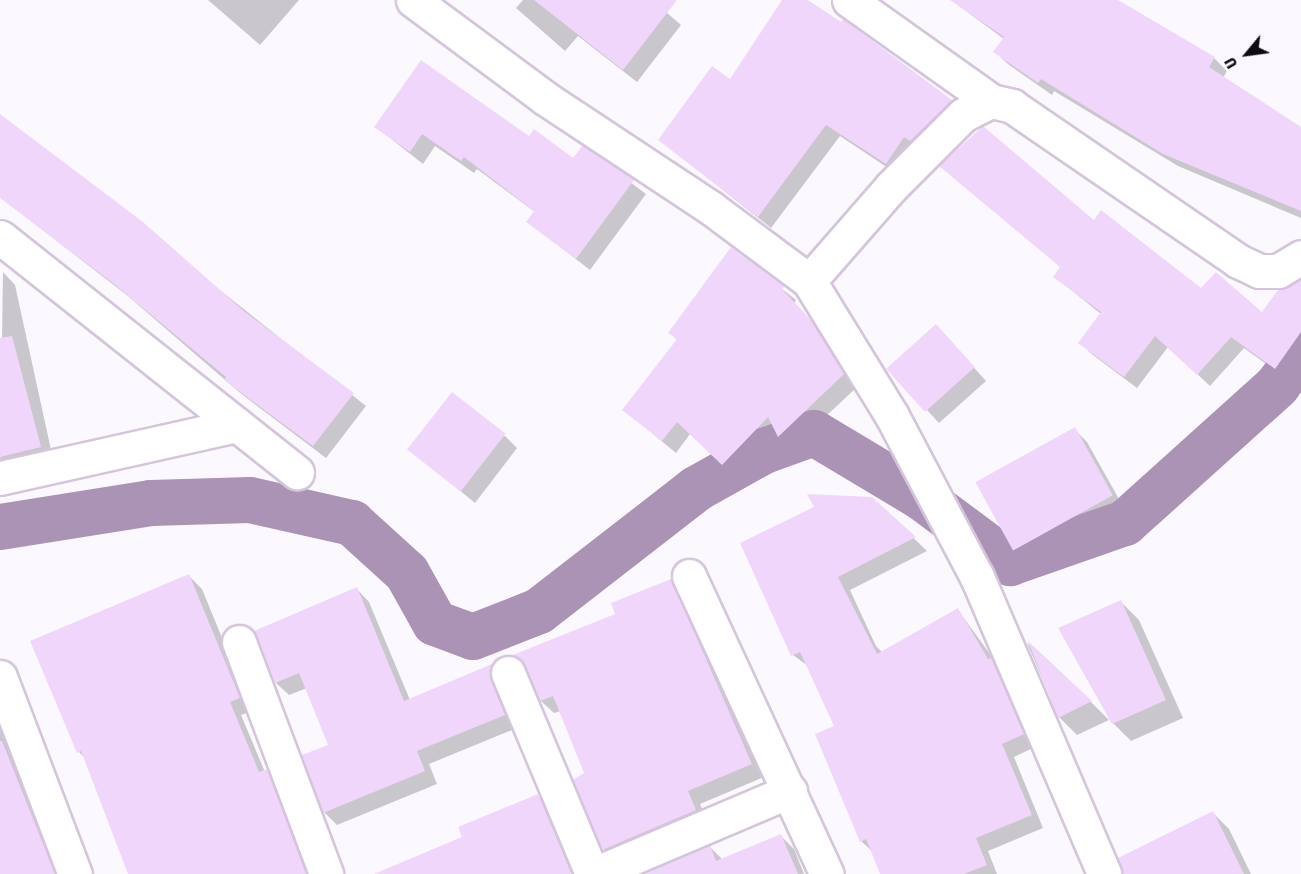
<!DOCTYPE html>
<html>
<head>
<meta charset="utf-8">
<style>
  body { margin:0 }
  #map { position:relative; width:1301px; height:874px; overflow:hidden; background:#fcf9fe; font-family:"Fira Sans Condensed",sans-serif }
  div>[style] { position:absolute }
  [style*='--x'] { left:calc(var(--x)*1px); top:calc(var(--y)*1px); width:calc(var(--w)*1px); rotate:calc(var(--a)*1deg) }
  .shadow>* { inset:0; background:#0003 }
  .canal>* { height:46px; margin:-23px; padding:0 23px; transform-origin:23px; border-radius:23px; background:#ab93b5 }
  .building>* { inset:0; background:#f0d6fb; transform-origin:0 0 }
  .roads { filter:drop-shadow(2px 0 #d5c5dc) drop-shadow(-2px 0 #d5c5dc) drop-shadow(0 2px #d5c5dc) drop-shadow(0 -2px #d5c5dc) }
  .street>* { height:33px; margin:-16.5px; padding:0 16.5px; transform-origin:16.5px; border-radius:16.5px; background:#fff }
  span { translate:-50% -50%; white-space:nowrap; text-align:center; line-height:1.15; -webkit-text-stroke:6px #fcf9fe; paint-order:stroke }
  .north { position:absolute; left:1217px; top:24px; width:60px; height:60px; -webkit-text-stroke:4px #fcf9fe; paint-order:stroke; rotate:241deg; font-size:16px; font-weight:700; line-height:24px; text-align:center; color:#100a12 }
  .north::after { content:''; display:block; margin:auto; width:21px; height:27px; background:#100a12; clip-path:polygon(50% 0,100% 100%,50% 72%,0 100%) }
</style>
</head>
<body>
<div id="map">
  <div class="shadow">
    <i style="clip-path:polygon(208px 0,299px 0,260px 45px)"></i>
    <i style="clip-path:polygon(523px 0,652px 0,681px 25px,637px 82px,578px 36px,565px 51px,516px 8px)"></i>
    <i style="clip-path:polygon(784px 0,805px 0,841px 24px,843px 21px,963px 114px,900px 176px,840px 136px,771px 228px,660px 140px,730px 81px)"></i>
    <i style="clip-path:polygon(951px 0,1116px 0,1214px 58px,1227px 71px,1223px 78px,1301px 140px,1301px 218px,1178px 166px,1054px 91px,1052px 95px,1008px 64px,995px 52px,1004px 39px)"></i>
    <i style="clip-path:polygon(0 116px,366px 406px,326px 458px,239px 392px,128px 296px,0 197px)"></i>
    <i style="clip-path:polygon(376px 127px,529px 138px,574px 160px,583px 147px,646px 194px,590px 270px,528px 222px,535px 212px,477px 169px,474px 173px,435px 146px,423px 164px)"></i>
    <i style="clip-path:polygon(982px 128px,1095px 222px,1202px 290px,1262px 315px,1301px 282px,1301px 362px,1288px 380px,1244px 348px,1210px 386px,1168px 347px,1137px 388px,1093px 355px,1080px 343px,1101px 314px,1055px 277px,1062px 268px,941px 166px)"></i>
    <i style="clip-path:polygon(732px 249px,796px 300px,794px 303px,823px 333px,856px 388px,792px 448px,778px 432px,736px 477px,690px 434px,676px 453px,624px 410px,678px 341px,670px 332px)"></i>
    <i style="clip-path:polygon(3px 272px,15px 285px,53px 459px,0 474px)"></i>
    <i style="clip-path:polygon(948px 339px,986px 381px,939px 423px,889px 369px)"></i>
    <i style="clip-path:polygon(1074px 429px,1087px 442px,1124px 508px,1028px 563px,1015px 550px)"></i>
    <i style="clip-path:polygon(505px 436px,517px 448px,475px 503px,409px 449px)"></i>
    <i style="clip-path:polygon(872px 498px,927px 551px,850px 590px,876px 646px,883px 653px,958px 610px,1003px 672px,1035px 747px,1014px 757px,1043px 828px,988px 851px,997px 874px,882px 874px,874px 853px,861px 841px,836px 727px,808px 666px,793px 655px)"></i>
    <i style="clip-path:polygon(189px 576px,202px 589px,252px 711px,241px 715px,265px 772px,279px 784px,314px 874px,130px 874px,86px 759px,79px 752px,32px 642px)"></i>
    <i style="clip-path:polygon(671px 581px,683px 594px,764px 777px,700px 804px,708px 823px,616px 862px,604px 849px,586px 774px,561px 711px,554px 713px,541px 701px,528px 668px,516px 656px,617px 615px)"></i>
    <i style="clip-path:polygon(357px 589px,369px 602px,410px 700px,492px 666px,504px 679px,517px 728px,429px 764px,437px 784px,337px 825px,324px 812px,330px 745px,307px 688px,289px 695px,276px 683px)"></i>
    <i style="clip-path:polygon(1121px 602px,1139px 620px,1183px 718px,1131px 741px,1113px 723px)"></i>
    <i style="clip-path:polygon(1027px 643px,1091px 702px,1109px 720px,1077px 735px,1059px 717px)"></i>
    <i style="clip-path:polygon(0 721px,62px 874px,0 874px)"></i>
    <i style="clip-path:polygon(538px 796px,551px 809px,578px 874px,379px 874px,464px 838px)"></i>
    <i style="clip-path:polygon(1213px 813px,1229px 829px,1251px 874px,1140px 874px)"></i>
    <i style="clip-path:polygon(781px 836px,794px 849px,804px 874px,641px 874px,710px 847px,723px 860px)"></i>
  </div>
  <div class="canal">
    <i style="--x:0;--y:527;--w:153;--a:-9"></i>
    <i style="--x:151;--y:503;--w:99;--a:-1.7"></i>
    <i style="--x:250;--y:500;--w:105;--a:12.7"></i>
    <i style="--x:352;--y:523;--w:74;--a:42.3"></i>
    <i style="--x:407;--y:573;--w:57;--a:60.8"></i>
    <i style="--x:435;--y:623;--w:40;--a:20.2"></i>
    <i style="--x:473;--y:637;--w:71;--a:-21.5"></i>
    <i style="--x:539;--y:611;--w:199;--a:-37.8"></i>
    <i style="--x:696;--y:489;--w:78;--a:-29.2"></i>
    <i style="--x:764;--y:451;--w:53;--a:-19.8"></i>
    <i style="--x:814;--y:433;--w:125;--a:30.9"></i>
    <i style="--x:921;--y:497;--w:111;--a:36.6"></i>
    <i style="--x:1010;--y:563;--w:122;--a:-19.2"></i>
    <i style="--x:1125;--y:523;--w:205;--a:-42"></i>
    <i style="--x:1277;--y:386;--w:40;--a:-53"></i>
  </div>
  <div class="building">
    <i style="clip-path:polygon(534px 0,677px 0,623px 70px)"></i>
    <i style="clip-path:polygon(782px 0,808px 0,841px 22px,843px 19px,952px 100px,910px 141px,904px 137px,886px 164px,826px 125px,758px 217px,658px 140px,712px 66px,730px 79px)"></i>
    <i style="clip-path:polygon(950px 0,1118px 0,1215px 57px,1209px 67px,1301px 127px,1301px 211px,1163px 154px,1041px 79px,1038px 83px,993px 52px,1004px 37px)"></i>
    <i style="clip-path:polygon(421px 60px,529px 136px,534px 129px,573px 158px,583px 145px,634px 180px,576px 259px,526px 222px,534px 211px,464px 157px,461px 161px,422px 134px,410px 152px,374px 127px)"></i>
    <i style="clip-path:polygon(0 114px,143px 222px,245px 312px,354px 393px,313px 446px,224px 380px,226px 377px,114px 284px,0 198px)"></i>
    <i style="clip-path:polygon(983px 126px,1094px 220px,1101px 210px,1201px 288px,1216px 272px,1262px 312px,1278px 290px,1301px 279px,1301px 332px,1275px 369px,1231px 337px,1197px 375px,1155px 336px,1124px 377px,1078px 343px,1101px 312px,1053px 277px,1060px 267px,939px 166px)"></i>
    <i style="clip-path:polygon(731px 247px,784px 286px,782px 289px,810px 319px,844px 374px,778px 437px,768px 417px,722px 465px,677px 422px,662px 441px,622px 410px,677px 339px,668px 333px)"></i>
    <i style="left:936px;top:324px;width:58px;height:67px;rotate:48deg"></i>
    <i style="clip-path:polygon(12px 336px,41px 447px,0 457px,0 338px)"></i>
    <i style="left:452px;top:392px;width:68px;height:73px;rotate:38deg"></i>
    <i style="left:1075px;top:427px;width:78px;height:114px;rotate:61deg"></i>
    <i style="clip-path:polygon(807px 494px,872px 497px,916px 537px,838px 577px,877px 654px,958px 608px,988px 659px,991px 658px,1024px 734px,1002px 744px,1032px 815px,976px 838px,987px 865px,964px 874px,880px 874px,866px 839px,860px 842px,815px 734px,834px 726px,800px 652px,791px 656px,740px 543px,814px 507px)"></i>
    <i style="clip-path:polygon(189px 574px,240px 698px,230px 702px,259px 772px,267px 769px,306px 874px,128px 874px,81px 751px,77px 753px,30px 641px)"></i>
    <i style="clip-path:polygon(671px 579px,752px 764px,688px 791px,696px 810px,602px 850px,573px 780px,584px 773px,553px 696px,540px 701px,525px 665px,513px 655px,615px 614px,611px 603px)"></i>
    <i style="clip-path:polygon(357px 587px,404px 701px,492px 664px,491px 680px,505px 715px,417px 751px,425px 771px,323px 813px,302px 755px,328px 745px,299px 673px,275px 683px,254px 631px)"></i>
    <i style="clip-path:polygon(1121px 600px,1166px 700px,1112px 724px,1058px 628px)"></i>
    <i style="clip-path:polygon(1028px 641px,1092px 701px,1058px 718px)"></i>
    <i style="clip-path:polygon(0 741px,2px 741px,55px 874px,0 874px)"></i>
    <i style="clip-path:polygon(538px 794px,572px 874px,374px 874px,462px 837px,458px 827px)"></i>
    <i style="clip-path:polygon(1213px 811px,1244px 874px,1122px 874px,1118px 858px)"></i>
    <i style="clip-path:polygon(781px 834px,798px 874px,642px 874px,710px 845px,716px 861px)"></i>
  </div>
  <div class="roads">
    <div class="street">
      <i style="--x:413;--y:0;--w:164;--a:36.6"></i>
      <i style="--x:545;--y:98;--w:199;--a:33.5"></i>
      <i style="--x:711;--y:208;--w:122;--a:36.7"></i>
      <i style="--x:809;--y:281;--w:158;--a:58.4"></i>
      <i style="--x:892;--y:416;--w:182;--a:62.2"></i>
      <i style="--x:977;--y:577;--w:323;--a:66.8"></i>
      <i style="--x:849;--y:0;--w:174;--a:35.4"></i>
      <i style="--x:0;--y:237;--w:379;--a:38.4"></i>
      <i style="--x:809;--y:281;--w:125;--a:-48.9"></i>
      <i style="--x:891;--y:187;--w:102;--a:-45"></i>
      <i style="--x:963;--y:115;--w:31;--a:-27"></i>
      <i style="--x:991;--y:101;--w:22;--a:13"></i>
      <i style="--x:1012;--y:106;--w:274;--a:34.4"></i>
      <i style="--x:1238;--y:261;--w:23;--a:25"></i>
      <i style="--x:1259;--y:271;--w:19;--a:0"></i>
      <i style="--x:1278;--y:271;--w:27;--a:-31"></i>
      <i style="--x:0;--y:478;--w:243;--a:-12.6"></i>
      <i style="--x:689;--y:576;--w:328;--a:65.2"></i>
      <i style="--x:239;--y:642;--w:248;--a:69.4"></i>
      <i style="--x:508;--y:673;--w:218;--a:67.3"></i>
      <i style="--x:0;--y:677;--w:211;--a:69.2"></i>
      <i style="--x:594;--y:874;--w:213;--a:-23"></i>
    </div>
  </div>
  <div class="north">U</div>
</div>
</body>
</html>
